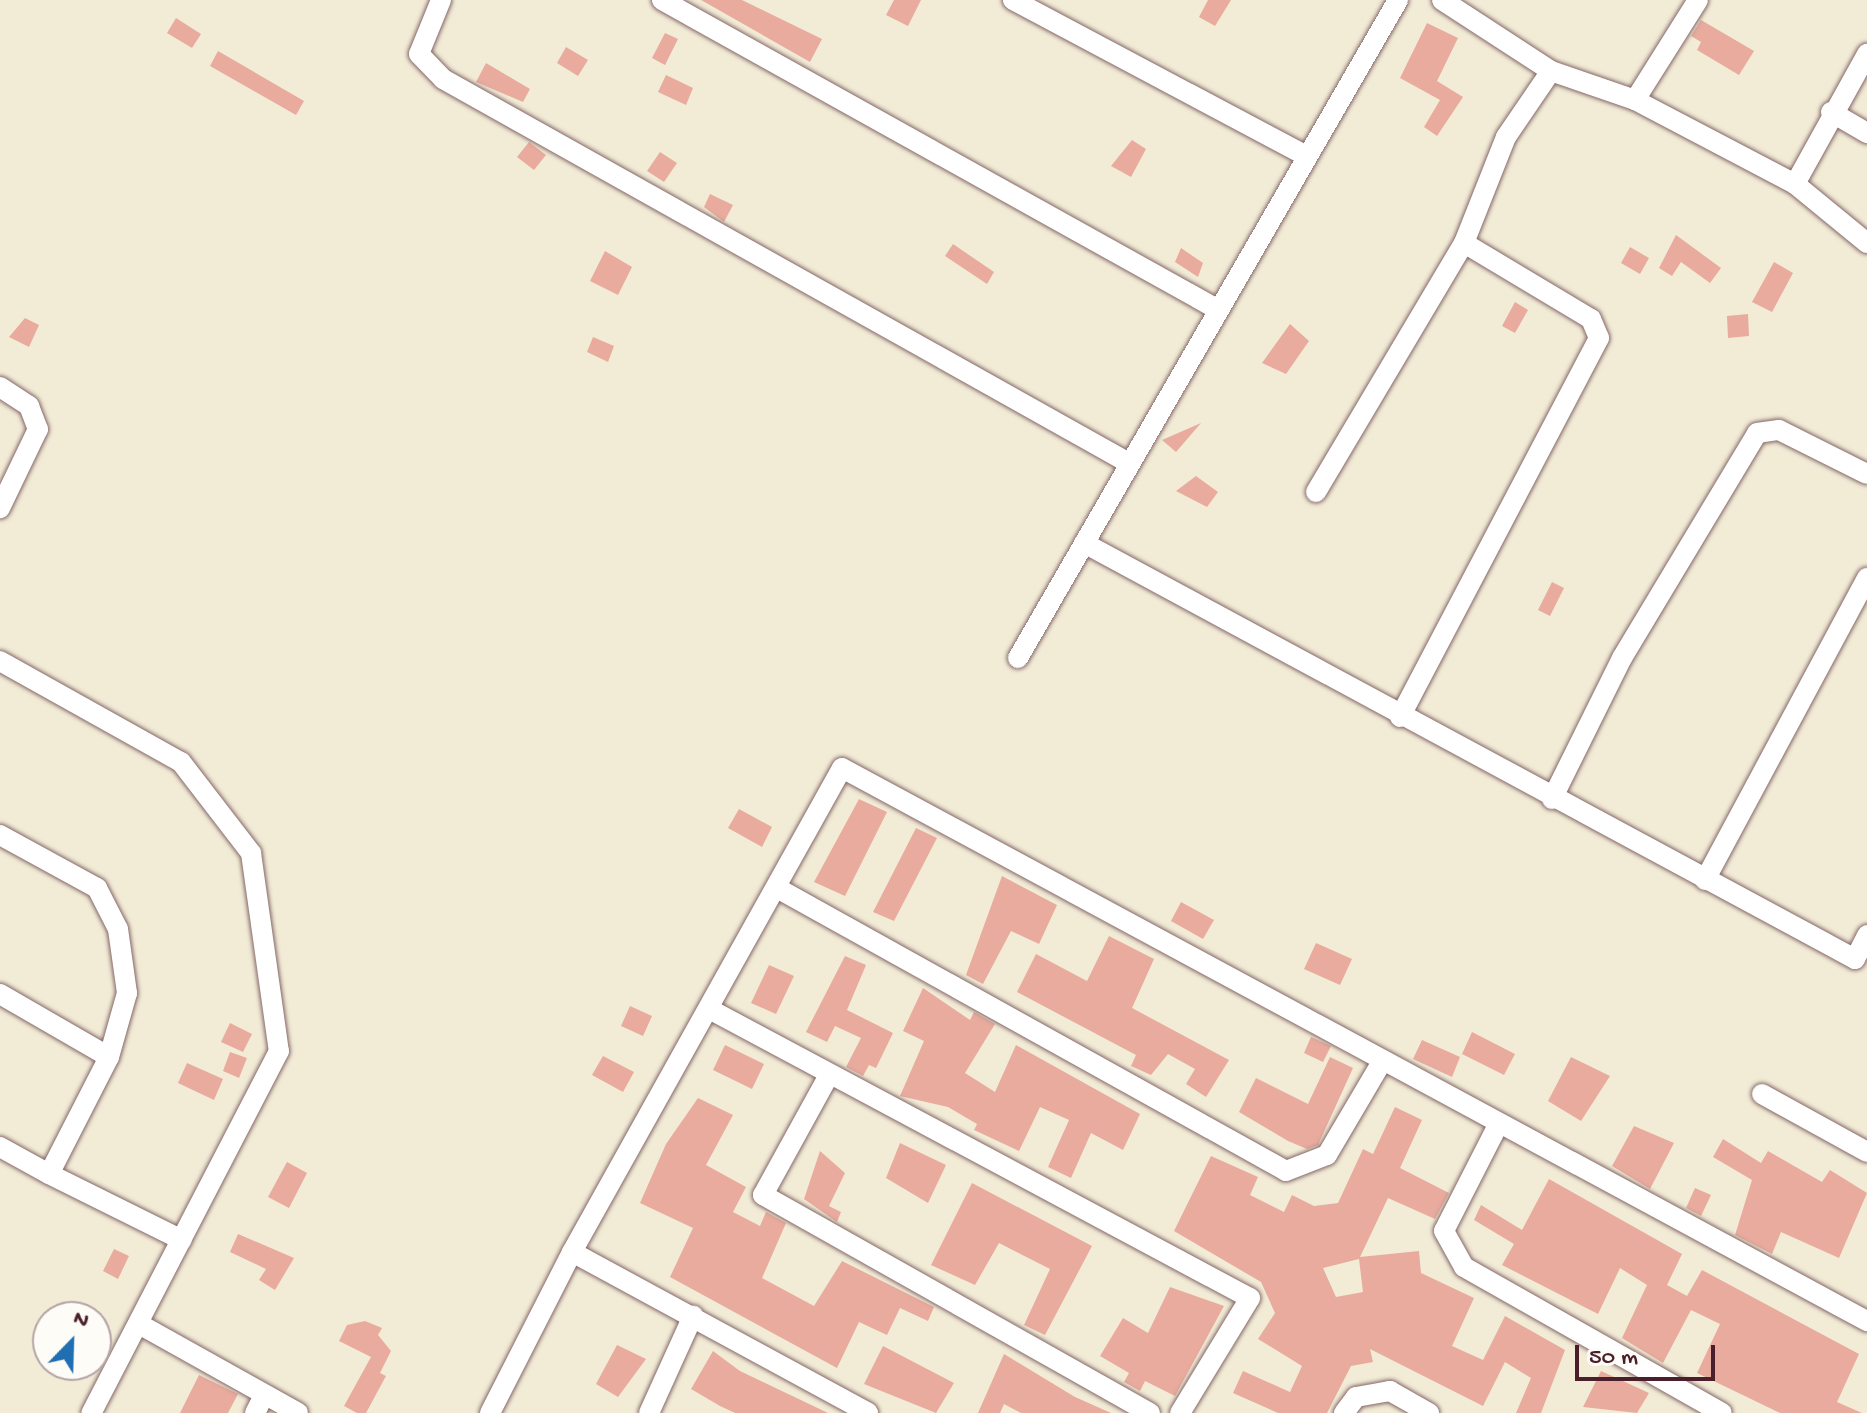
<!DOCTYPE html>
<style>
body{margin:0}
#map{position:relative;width:1867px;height:1413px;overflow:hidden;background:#f2ecd7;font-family:"Gochi Hand",sans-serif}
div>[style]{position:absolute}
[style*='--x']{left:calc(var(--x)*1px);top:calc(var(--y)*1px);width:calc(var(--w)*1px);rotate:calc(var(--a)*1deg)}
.building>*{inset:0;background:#e8ab9e}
.roads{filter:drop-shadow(0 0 2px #856767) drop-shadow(0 0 2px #856767)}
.minor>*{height:20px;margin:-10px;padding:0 10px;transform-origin:10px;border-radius:10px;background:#fff}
span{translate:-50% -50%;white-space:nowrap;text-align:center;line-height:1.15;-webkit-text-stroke:7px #fdfcf7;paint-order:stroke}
.north{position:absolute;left:32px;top:1301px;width:80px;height:80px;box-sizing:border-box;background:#fdfcf7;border:2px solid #b5a4a5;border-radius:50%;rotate:23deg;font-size:22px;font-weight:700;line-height:32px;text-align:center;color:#4a1f2b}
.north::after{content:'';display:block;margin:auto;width:28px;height:36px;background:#1f6fb2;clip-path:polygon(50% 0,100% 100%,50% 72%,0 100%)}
.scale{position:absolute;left:1575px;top:1345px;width:140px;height:36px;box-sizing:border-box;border:4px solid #4a1f2b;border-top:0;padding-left:10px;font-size:24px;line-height:28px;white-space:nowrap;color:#4a1f2b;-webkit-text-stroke:6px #fdfcf7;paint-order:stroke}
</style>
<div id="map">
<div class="building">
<i style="clip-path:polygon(701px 0,742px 0,822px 39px,810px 62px)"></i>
<i style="clip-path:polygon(894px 0,921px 0,908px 26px,886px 15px)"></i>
<i style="clip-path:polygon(1208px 0,1231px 0,1215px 26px,1199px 17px)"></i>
<i style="clip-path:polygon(176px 18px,201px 34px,192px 48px,167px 33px)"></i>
<i style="clip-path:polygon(1701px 20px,1754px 51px,1739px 75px,1697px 50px,1701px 42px,1691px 36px)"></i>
<i style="clip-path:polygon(1427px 23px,1458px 38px,1437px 81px,1463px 97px,1437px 136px,1424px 127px,1440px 100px,1400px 78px)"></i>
<i style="clip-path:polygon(665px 33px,678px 39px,665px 65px,652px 58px)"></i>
<i style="clip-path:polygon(566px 47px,588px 60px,578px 76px,557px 63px)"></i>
<i style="clip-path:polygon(218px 51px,304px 101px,296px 115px,210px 66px)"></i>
<i style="clip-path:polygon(486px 63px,530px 89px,523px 102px,476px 82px)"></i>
<i style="clip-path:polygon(666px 75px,693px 88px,686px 105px,658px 92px)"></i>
<i style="clip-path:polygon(1132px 140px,1146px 149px,1131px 177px,1111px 166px)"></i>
<i style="clip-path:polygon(529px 142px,546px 155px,534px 170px,517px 157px)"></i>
<i style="clip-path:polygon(660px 152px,677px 163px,664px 182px,647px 171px)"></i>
<i style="clip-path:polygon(710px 194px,733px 205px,724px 222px,704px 207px)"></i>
<i style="clip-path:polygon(1676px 235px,1721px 268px,1710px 283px,1681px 262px,1672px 276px,1659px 268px)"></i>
<i style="clip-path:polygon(953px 244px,994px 272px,987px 284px,945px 256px)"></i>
<i style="clip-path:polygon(1630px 247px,1649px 258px,1640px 274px,1621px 263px)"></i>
<i style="clip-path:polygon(1181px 248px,1203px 263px,1198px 277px,1175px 262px)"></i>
<i style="clip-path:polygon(605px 251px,632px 267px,618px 295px,590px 281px)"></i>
<i style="clip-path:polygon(1774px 262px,1793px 273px,1772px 312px,1752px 302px)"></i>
<i style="clip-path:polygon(1515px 302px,1528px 310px,1515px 333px,1502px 326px)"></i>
<i style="clip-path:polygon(1748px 314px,1749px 336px,1728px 338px,1727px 316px)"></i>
<i style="clip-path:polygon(25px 318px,39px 325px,29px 347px,9px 337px)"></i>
<i style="clip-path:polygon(1290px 324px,1309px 341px,1286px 374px,1262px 363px)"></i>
<i style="clip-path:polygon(593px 337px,614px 346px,608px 362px,587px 352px)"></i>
<i style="clip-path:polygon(1201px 423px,1176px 452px,1162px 440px)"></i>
<i style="clip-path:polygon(1196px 476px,1218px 492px,1207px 507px,1176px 491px)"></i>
<i style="clip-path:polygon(1552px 582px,1564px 588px,1550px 616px,1538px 610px)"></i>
<i style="clip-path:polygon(859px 799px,887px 812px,845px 896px,814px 882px)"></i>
<i style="clip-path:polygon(739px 809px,772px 827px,762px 847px,728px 828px)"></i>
<i style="clip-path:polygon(916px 828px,937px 838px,894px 921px,873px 912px)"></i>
<i style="clip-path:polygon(1002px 876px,1057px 905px,1039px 944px,1011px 931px,983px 984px,966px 975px)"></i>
<i style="clip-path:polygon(1181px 902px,1214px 920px,1203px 939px,1171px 921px)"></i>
<i style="clip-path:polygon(1109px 936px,1154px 959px,1132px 1008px,1229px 1060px,1206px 1097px,1186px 1084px,1195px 1069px,1168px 1054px,1151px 1075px,1131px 1066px,1136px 1055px,1017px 992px,1036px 954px,1087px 981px)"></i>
<i style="clip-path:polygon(1316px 943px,1352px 959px,1340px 985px,1304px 969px)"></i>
<i style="clip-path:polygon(845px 956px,866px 965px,847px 1010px,893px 1033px,876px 1068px,869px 1065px,863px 1076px,846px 1067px,861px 1038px,835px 1026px,827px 1042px,806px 1032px)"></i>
<i style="clip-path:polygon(769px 965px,794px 976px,776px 1014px,751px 1003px)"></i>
<i style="clip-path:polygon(923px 988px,970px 1020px,974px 1012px,995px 1024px,965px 1073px,995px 1092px,1016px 1045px,1140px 1114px,1123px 1150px,1091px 1133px,1071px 1178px,1048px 1167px,1069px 1120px,1040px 1107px,1019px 1151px,974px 1130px,977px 1124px,948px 1107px,900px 1096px,924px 1041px,903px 1031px)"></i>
<i style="clip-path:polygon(630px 1006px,652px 1016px,643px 1036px,621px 1026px)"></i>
<i style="clip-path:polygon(230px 1023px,252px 1034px,243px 1052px,221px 1042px)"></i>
<i style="clip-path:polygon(1472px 1032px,1515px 1054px,1504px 1075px,1462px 1054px)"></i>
<i style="clip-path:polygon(1311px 1037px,1331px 1046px,1323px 1062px,1304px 1053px)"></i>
<i style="clip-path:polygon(1422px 1040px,1460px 1057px,1452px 1077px,1413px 1059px)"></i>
<i style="clip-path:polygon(725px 1045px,764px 1064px,752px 1089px,713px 1070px)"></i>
<i style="clip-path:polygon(230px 1052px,247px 1058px,239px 1078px,223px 1071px)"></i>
<i style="clip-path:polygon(603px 1056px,634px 1072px,623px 1092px,592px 1075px)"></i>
<i style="clip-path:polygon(1330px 1057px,1353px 1068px,1318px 1145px,1307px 1149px,1288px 1141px,1239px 1112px,1256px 1078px,1308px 1104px)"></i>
<i style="clip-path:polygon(1571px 1057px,1610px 1076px,1581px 1121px,1548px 1101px)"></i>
<i style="clip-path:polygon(187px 1063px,223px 1079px,214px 1100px,178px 1083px)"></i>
<i style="clip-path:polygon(698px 1098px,733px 1115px,706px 1165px,746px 1187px,733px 1212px,760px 1226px,766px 1212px,786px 1223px,762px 1278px,814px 1306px,842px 1261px,934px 1307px,928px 1321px,900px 1308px,887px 1335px,859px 1322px,837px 1368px,670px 1277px,693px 1228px,640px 1203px,666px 1144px)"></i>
<i style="clip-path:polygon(evenodd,1395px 1107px,1422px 1120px,1400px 1168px,1449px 1193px,1435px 1219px,1388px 1198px,1360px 1257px,1419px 1251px,1421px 1273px,1474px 1298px,1452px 1346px,1483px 1360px,1505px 1316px,1565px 1350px,1541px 1413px,1516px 1413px,1531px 1378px,1505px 1362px,1483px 1406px,1370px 1349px,1373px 1362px,1351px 1366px,1327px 1413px,1278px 1413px,1233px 1393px,1243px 1371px,1290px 1392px,1302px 1366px,1258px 1339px,1275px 1313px,1261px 1282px,1174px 1231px,1211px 1156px,1258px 1177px,1250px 1195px,1284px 1212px,1292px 1195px,1314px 1206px,1338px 1203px,1363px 1149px,1373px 1154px,1395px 1107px,1359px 1259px,1363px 1292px,1336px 1297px,1323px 1268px,1359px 1259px)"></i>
<i style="clip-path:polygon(1634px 1126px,1674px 1143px,1650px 1189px,1612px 1166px)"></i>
<i style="clip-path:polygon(1723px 1139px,1761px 1163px,1768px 1151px,1822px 1182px,1830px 1170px,1867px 1193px,1839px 1258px,1781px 1232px,1772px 1254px,1735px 1235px,1752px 1180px,1713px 1157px)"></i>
<i style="clip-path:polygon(900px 1143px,946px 1165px,928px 1203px,886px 1178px)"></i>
<i style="clip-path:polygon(820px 1151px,845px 1173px,829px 1206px,841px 1212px,837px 1222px,804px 1199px)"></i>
<i style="clip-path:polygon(287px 1162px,307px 1173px,289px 1208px,268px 1197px)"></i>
<i style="clip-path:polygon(1549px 1179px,1682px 1254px,1667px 1285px,1687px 1296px,1702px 1270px,1859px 1354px,1837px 1402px,1862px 1413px,1780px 1413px,1697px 1373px,1720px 1324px,1691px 1310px,1663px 1363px,1635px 1346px,1622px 1338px,1647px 1285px,1620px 1268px,1598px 1314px,1502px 1265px,1514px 1244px,1474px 1220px,1481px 1205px,1522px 1230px)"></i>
<i style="clip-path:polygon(972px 1183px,1092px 1246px,1045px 1335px,1024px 1325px,1050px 1269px,999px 1243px,975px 1285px,931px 1265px)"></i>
<i style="clip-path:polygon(1695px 1188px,1711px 1195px,1701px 1216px,1686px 1208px)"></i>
<i style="clip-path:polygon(238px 1234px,294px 1258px,275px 1290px,259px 1280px,266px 1269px,230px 1252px)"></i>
<i style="clip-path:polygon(114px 1249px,129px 1256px,118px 1279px,103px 1271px)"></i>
<i style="clip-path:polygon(1170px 1287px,1224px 1306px,1175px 1396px,1145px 1381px,1140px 1391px,1124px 1382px,1129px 1373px,1100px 1356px,1123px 1318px,1148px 1333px)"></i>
<i style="clip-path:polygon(365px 1321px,382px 1328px,378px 1335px,391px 1351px,380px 1373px,386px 1376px,366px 1413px,357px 1413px,344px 1406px,371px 1357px,339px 1341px,347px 1325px)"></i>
<i style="clip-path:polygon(617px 1345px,646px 1359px,618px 1397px,596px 1384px)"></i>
<i style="clip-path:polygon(883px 1346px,954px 1383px,936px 1413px,864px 1384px)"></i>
<i style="clip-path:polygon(713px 1351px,740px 1371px,828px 1413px,735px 1413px,720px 1406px,691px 1389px)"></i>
<i style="clip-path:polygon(1004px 1354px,1075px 1397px,1111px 1413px,1021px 1413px,1004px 1404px,1000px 1413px,978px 1413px)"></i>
<i style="clip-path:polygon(1601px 1371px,1649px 1393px,1637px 1413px,1583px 1407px)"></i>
<i style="clip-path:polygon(199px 1375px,238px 1394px,228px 1413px,180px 1413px)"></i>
</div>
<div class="roads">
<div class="minor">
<i style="--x:441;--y:0;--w:58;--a:112.2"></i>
<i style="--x:419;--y:54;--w:35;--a:46"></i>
<i style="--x:443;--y:79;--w:786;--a:29.24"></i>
<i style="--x:662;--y:0;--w:635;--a:29.11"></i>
<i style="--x:1013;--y:0;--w:330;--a:28"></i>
<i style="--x:1442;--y:0;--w:130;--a:33.1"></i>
<i style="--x:1551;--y:71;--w:89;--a:19"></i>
<i style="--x:1635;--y:100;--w:181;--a:27.7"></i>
<i style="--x:1795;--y:184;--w:93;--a:39.3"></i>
<i style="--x:1635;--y:100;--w:118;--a:-57.8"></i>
<i style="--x:1831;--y:112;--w:42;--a:30.3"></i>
<i style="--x:1795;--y:184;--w:149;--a:-61"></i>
<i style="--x:0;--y:387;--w:35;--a:33"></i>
<i style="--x:29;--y:406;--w:25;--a:69"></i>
<i style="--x:38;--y:429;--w:88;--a:115.7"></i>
<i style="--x:1316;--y:492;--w:290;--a:-59.3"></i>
<i style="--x:1464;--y:243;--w:114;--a:-68.4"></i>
<i style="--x:1506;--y:137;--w:80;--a:-55.7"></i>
<i style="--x:1084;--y:543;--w:876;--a:28.35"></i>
<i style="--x:1855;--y:959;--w:27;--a:-63"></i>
<i style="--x:1018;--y:658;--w:760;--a:-59.99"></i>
<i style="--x:0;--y:661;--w:207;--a:29.2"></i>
<i style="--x:181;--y:762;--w:115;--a:52.4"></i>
<i style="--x:251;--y:853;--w:200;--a:82"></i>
<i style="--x:279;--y:1051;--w:408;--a:117.4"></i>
<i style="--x:1400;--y:717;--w:428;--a:-62.3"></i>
<i style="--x:1599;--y:338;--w:21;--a:-113"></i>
<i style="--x:1591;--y:319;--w:148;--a:-149.1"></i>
<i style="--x:1552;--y:799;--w:157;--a:-63.6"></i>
<i style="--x:1622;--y:658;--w:262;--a:-59"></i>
<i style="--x:1757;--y:433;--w:22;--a:-8"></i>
<i style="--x:1779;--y:430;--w:98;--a:26.6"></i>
<i style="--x:0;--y:835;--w:111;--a:28.7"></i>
<i style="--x:97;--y:888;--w:46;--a:62.9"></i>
<i style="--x:118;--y:929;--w:65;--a:82"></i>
<i style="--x:127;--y:993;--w:66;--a:105.7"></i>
<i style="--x:109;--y:1057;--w:131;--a:117.1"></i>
<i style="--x:49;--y:1174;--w:56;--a:-151.1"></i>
<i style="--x:1705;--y:880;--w:343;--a:-61.8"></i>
<i style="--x:777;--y:888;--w:582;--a:29.07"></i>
<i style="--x:1286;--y:1171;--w:44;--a:-21.3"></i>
<i style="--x:1327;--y:1155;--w:110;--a:-59.5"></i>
<i style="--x:0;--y:994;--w:126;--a:30"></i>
<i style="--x:711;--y:1010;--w:611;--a:28.12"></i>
<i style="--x:1250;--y:1298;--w:135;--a:121.3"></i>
<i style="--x:829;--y:1075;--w:137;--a:118.8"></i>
<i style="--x:763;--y:1195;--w:444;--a:29.4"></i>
<i style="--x:1762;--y:1094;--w:120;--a:28.9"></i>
<i style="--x:1499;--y:1123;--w:121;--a:117"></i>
<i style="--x:1444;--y:1231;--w:41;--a:60.9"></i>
<i style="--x:1464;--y:1267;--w:296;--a:29.5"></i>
<i style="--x:49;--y:1174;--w:148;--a:26.4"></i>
<i style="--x:572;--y:1252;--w:337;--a:28.5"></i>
<i style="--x:139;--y:1324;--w:182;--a:29.2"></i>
<i style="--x:255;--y:1413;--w:20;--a:-63"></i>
<i style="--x:490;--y:1413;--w:181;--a:-63"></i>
<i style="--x:572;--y:1252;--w:554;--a:-60.84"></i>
<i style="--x:842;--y:768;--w:1165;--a:28.35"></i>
<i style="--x:649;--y:1413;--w:107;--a:-65.6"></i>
<i style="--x:1344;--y:1413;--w:20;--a:-53"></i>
<i style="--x:1356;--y:1397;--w:35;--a:-10"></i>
<i style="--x:1390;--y:1391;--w:45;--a:29.4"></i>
</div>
</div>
<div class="north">N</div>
<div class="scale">50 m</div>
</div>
